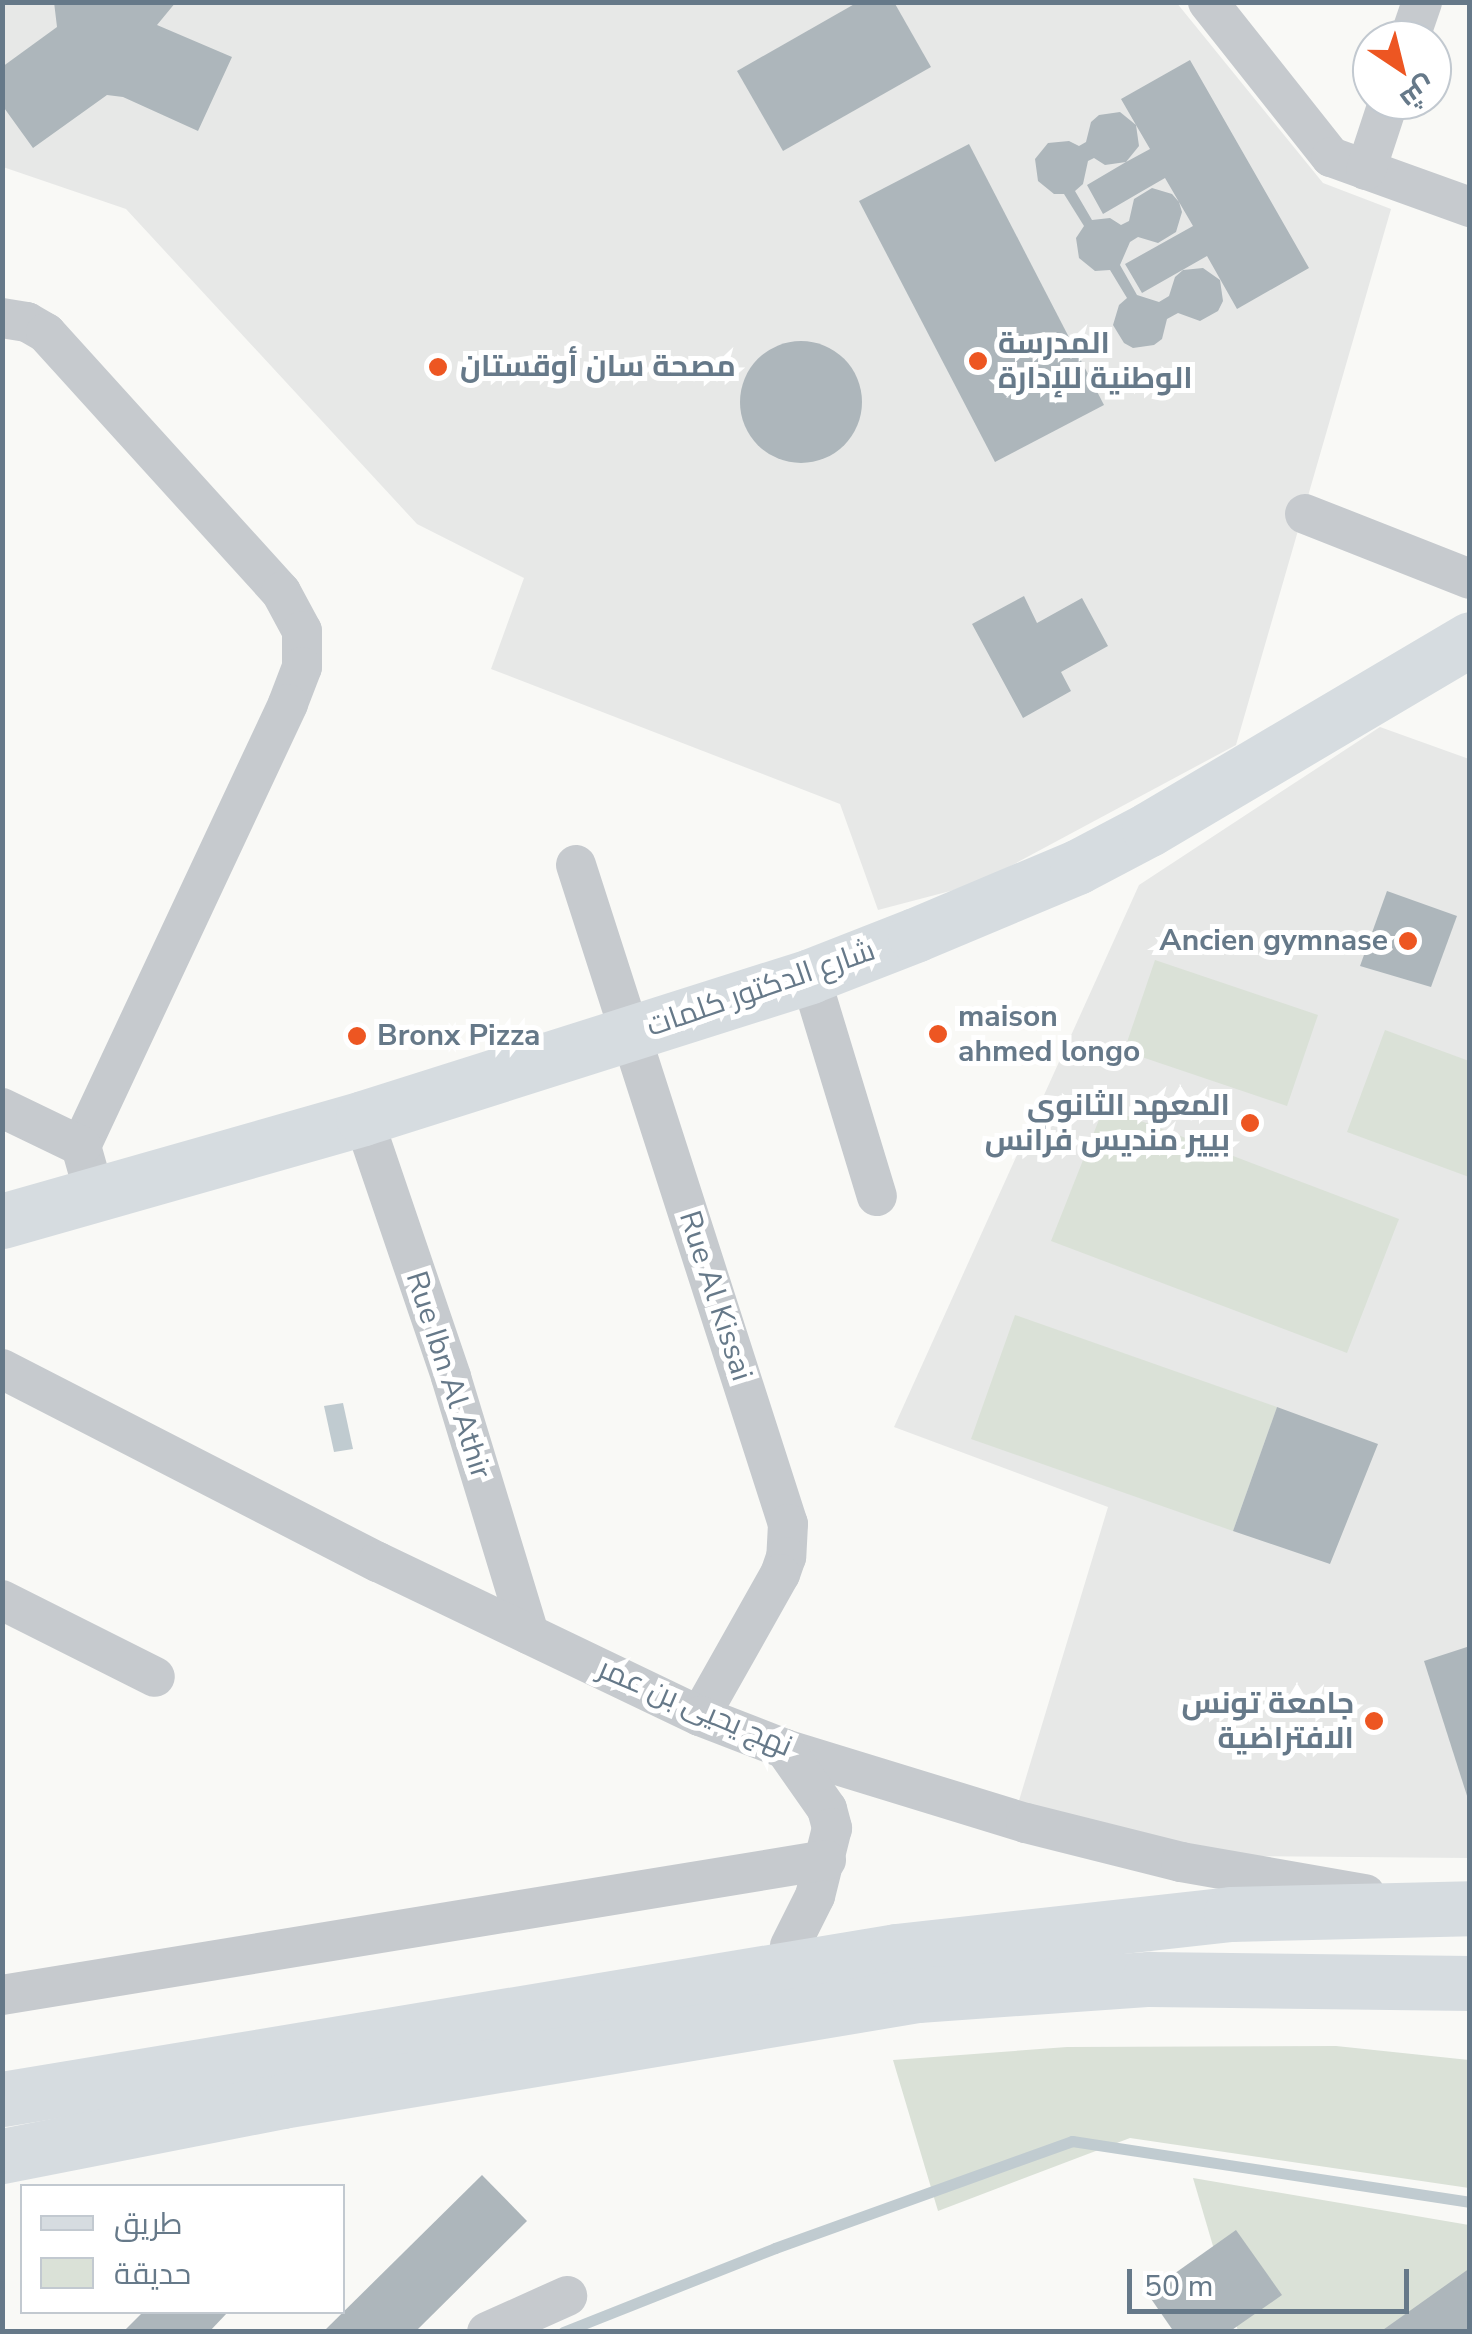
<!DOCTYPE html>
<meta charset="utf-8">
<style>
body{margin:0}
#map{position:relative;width:1472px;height:2334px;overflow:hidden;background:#f9f9f6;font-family:"Nunito Sans",Cairo,sans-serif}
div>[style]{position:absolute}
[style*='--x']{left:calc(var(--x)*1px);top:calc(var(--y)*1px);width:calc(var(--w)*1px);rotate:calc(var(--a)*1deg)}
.built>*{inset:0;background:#e7e8e7}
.green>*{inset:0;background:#dae1d7}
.water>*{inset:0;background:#c0cbd0}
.stream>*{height:11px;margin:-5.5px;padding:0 5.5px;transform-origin:5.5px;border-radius:5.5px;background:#c0cbd0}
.building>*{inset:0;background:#adb6bb}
.round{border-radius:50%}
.street>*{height:40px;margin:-20px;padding:0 20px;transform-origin:20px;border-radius:20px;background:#c6cace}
.secondary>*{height:55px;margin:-27.5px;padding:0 27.5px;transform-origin:27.5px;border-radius:27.5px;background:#d6dce0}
.highway>*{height:55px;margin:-27.5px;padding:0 27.5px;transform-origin:27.5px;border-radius:27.5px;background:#d6dce0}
.dots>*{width:28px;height:28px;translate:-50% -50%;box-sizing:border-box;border:5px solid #fff;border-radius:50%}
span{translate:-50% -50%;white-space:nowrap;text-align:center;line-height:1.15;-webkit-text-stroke:10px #fff;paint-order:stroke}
.poi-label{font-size:30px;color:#667989;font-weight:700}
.left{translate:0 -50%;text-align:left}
.right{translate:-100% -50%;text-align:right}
.street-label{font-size:30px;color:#667989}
.frame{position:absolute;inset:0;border:5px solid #667989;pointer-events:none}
.legend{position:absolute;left:20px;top:2184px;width:325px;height:130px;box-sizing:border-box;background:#fff;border:2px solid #c2c9d0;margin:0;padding:12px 18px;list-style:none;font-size:30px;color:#667989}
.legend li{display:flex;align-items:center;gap:20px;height:50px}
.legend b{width:50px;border:2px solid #c2c9d0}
.north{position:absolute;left:1352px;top:20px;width:100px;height:100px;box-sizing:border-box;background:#fff;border:2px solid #c2c9d0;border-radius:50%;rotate:145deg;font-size:28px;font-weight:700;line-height:40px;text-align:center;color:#667989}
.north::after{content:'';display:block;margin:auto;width:35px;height:45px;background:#ed5622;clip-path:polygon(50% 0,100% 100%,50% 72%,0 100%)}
.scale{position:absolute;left:1127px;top:2269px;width:282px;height:45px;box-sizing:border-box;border:5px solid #667989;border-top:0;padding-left:12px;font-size:30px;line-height:35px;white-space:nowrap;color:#667989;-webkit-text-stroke:8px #fff;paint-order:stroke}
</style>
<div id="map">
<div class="built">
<i style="clip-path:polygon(1176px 2px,1323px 183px,1391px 209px,1236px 745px,977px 884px,878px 910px,840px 804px,491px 669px,524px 578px,417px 524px,126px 209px,3px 167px,3px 3px)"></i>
<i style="clip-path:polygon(1380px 727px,1469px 759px,1469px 1858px,1235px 1856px,1014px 1817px,1108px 1507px,894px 1427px,1139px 885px)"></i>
</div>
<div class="green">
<i style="clip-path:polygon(1155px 960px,1318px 1015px,1287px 1106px,1124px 1051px)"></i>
<i style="clip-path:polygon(1385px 1030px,1469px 1061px,1469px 1177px,1347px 1132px)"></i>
<i style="clip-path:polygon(1104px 1107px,1399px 1219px,1347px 1353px,1051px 1241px)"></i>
<i style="clip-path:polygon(1015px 1315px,1277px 1407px,1233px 1531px,971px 1439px)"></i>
<i style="clip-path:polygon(1336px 2046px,1469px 2060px,1469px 2188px,1130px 2138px,938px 2211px,893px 2060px,1067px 2047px)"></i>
<i style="clip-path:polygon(1193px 2178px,1469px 2225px,1469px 2331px,1238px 2331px)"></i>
</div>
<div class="water">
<i style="clip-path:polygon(343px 1403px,353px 1449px,334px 1452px,324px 1406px)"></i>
</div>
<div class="stream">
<i style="--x:563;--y:2332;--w:228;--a:-21.6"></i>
<i style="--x:775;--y:2248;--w:316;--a:-19.8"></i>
<i style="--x:1072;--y:2141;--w:403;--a:8.7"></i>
</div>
<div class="building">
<i style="clip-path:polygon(54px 2px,176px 2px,157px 25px,232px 57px,198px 131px,123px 97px,107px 95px,33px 148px,2px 105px,2px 67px,57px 27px)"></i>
<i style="clip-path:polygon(858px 2px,894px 2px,931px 67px,783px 151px,737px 71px)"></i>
<i style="clip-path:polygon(evenodd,1190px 60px,1309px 268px,1237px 309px,1207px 256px,1142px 293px,1125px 264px,1193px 226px,1179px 202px,1182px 212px,1176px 232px,1158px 243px,1138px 237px,1130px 242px,1120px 265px,1137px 295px,1159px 302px,1169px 296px,1175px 277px,1183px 270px,1203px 268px,1220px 280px,1223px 301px,1218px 311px,1200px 321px,1178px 313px,1167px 319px,1162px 339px,1154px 345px,1133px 348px,1124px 343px,1113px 325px,1119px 305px,1127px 298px,1110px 270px,1095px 271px,1079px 258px,1076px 238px,1084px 226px,1064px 194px,1054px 194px,1038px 181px,1035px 159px,1048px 143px,1069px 141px,1079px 146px,1086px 142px,1091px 122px,1099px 115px,1120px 112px,1136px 125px,1121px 99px,1190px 60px,1136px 125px,1150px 149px,1126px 162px,1139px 146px,1136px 125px,1190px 60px,1094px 158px,1105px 165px,1126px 162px,1087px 185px,1103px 214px,1139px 193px,1165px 178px,1179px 202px,1172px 194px,1152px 188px,1134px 199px,1129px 221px,1121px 225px,1110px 218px,1092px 220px,1075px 191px,1083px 184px,1088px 161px,1094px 158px)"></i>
<i style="clip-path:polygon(969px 144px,1104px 405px,995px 462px,859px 201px)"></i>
<i class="round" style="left:740px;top:341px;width:122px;height:122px"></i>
<i style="clip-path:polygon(1024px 596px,1037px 623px,1082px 598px,1108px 646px,1061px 672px,1071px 691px,1023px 718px,972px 624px)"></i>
<i style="clip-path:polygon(1387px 891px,1457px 916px,1431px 987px,1360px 966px)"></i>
<i style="clip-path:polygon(1277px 1407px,1378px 1444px,1330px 1564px,1233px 1531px)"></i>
<i style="clip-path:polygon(1470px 1646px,1470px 1801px,1469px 1802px,1424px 1661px)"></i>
<i style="clip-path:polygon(482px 2175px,527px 2221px,415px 2332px,323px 2332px)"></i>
<i style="clip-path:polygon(1236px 2230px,1282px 2295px,1229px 2332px,1174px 2332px,1147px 2293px)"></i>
<i style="clip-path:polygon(1470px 2268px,1470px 2332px,1380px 2332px)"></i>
<i style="clip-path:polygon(143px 2312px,228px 2312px,209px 2332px,123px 2332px)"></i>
</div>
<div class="street">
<i style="--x:1208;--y:2;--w:198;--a:51.6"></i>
<i style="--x:1331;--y:157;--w:148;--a:19.8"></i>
<i style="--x:1409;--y:40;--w:40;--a:-71.1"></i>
<i style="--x:1366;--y:170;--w:74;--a:-71.8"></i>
<i style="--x:2;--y:318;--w:25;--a:9"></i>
<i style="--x:27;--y:322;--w:22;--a:30"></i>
<i style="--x:46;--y:333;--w:350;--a:47.8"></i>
<i style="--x:281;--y:592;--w:44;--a:61.7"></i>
<i style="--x:302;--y:631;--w:36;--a:90"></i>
<i style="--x:302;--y:667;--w:40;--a:111"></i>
<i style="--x:288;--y:704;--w:488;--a:115.1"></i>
<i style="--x:81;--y:1146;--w:48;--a:74.2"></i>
<i style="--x:1305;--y:514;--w:177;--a:21.5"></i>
<i style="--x:576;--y:865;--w:692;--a:72.17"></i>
<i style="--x:788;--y:1524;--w:33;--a:93"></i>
<i style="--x:786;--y:1557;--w:18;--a:109"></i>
<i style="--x:780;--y:1574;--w:163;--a:119.4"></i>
<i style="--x:810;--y:976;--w:230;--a:73.1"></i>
<i style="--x:2;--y:1108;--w:88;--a:25.7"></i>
<i style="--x:363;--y:1118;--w:274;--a:71.2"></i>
<i style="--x:451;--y:1377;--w:269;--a:73.1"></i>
<i style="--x:2;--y:1369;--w:423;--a:27.2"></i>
<i style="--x:378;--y:1562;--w:357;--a:25.6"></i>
<i style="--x:700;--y:1716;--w:91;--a:21.2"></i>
<i style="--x:785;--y:1749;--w:252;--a:17.1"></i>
<i style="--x:1026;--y:1823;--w:160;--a:14.1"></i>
<i style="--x:1181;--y:1862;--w:187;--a:9.9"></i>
<i style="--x:2;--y:1600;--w:171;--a:26.7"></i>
<i style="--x:785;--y:1749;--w:73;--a:55"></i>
<i style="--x:827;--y:1809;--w:20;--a:75"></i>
<i style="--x:832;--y:1828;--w:70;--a:104"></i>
<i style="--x:815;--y:1896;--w:56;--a:116.6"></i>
<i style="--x:2;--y:1995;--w:835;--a:-9.3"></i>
<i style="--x:487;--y:2332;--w:88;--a:-24.2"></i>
</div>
<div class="secondary">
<i style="--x:2;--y:1221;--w:375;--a:-15.9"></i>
<i style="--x:363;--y:1118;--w:469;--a:-17.6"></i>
<i style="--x:810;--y:976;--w:113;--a:-21.3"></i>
<i style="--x:915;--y:935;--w:176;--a:-22.8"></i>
<i style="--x:1077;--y:867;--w:81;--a:-27.8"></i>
<i style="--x:1149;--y:829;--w:373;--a:-30.6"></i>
</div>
<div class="highway">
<i style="--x:2;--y:2099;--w:906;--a:-9.4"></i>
<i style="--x:896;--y:1951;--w:337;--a:-6.3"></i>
<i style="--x:1231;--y:1914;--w:239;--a:-1.4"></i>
<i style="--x:2;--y:2156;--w:286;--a:-11.1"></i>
<i style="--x:283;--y:2101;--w:644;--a:-9.48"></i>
<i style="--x:918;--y:1995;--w:232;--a:-4"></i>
<i style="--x:1149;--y:1979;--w:321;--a:0.7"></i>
</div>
<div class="dots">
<i style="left:978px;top:361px;background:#ed5622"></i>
<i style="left:438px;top:367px;background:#ed5622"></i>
<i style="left:1408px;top:941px;background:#ed5622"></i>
<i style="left:938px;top:1034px;background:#ed5622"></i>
<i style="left:357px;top:1036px;background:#ed5622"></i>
<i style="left:1250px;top:1123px;background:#ed5622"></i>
<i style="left:1374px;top:1721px;background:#ed5622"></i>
</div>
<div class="poi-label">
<span class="left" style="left:998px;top:361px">المدرسة<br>الوطنية للإدارة</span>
<span class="left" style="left:460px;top:367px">مصحة سان أوقستان</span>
<span class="right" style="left:1388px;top:941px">Ancien gymnase</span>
<span class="left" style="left:958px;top:1034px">maison<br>ahmed longo</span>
<span class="left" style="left:377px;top:1036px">Bronx Pizza</span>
<span class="right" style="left:1230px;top:1123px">المعهد الثانوي<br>بيير منديس فرانس</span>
<span class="right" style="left:1354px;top:1721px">جامعة تونس<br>الافتراضية</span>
</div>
<div class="street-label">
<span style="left:761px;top:989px;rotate:-19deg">شارع الدكتور كلمات</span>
<span style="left:715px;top:1296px;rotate:72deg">Rue Al Kissai</span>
<span style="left:448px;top:1375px;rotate:72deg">Rue Ibn Al Athir</span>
<span style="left:695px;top:1708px;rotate:23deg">نهج يحيى بن عمر</span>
</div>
<div class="frame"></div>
<ul class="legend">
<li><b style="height:12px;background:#d6dce0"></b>طريق</li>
<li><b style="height:28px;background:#dae1d7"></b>حديقة</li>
</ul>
<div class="north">ش</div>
<div class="scale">50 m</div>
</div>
